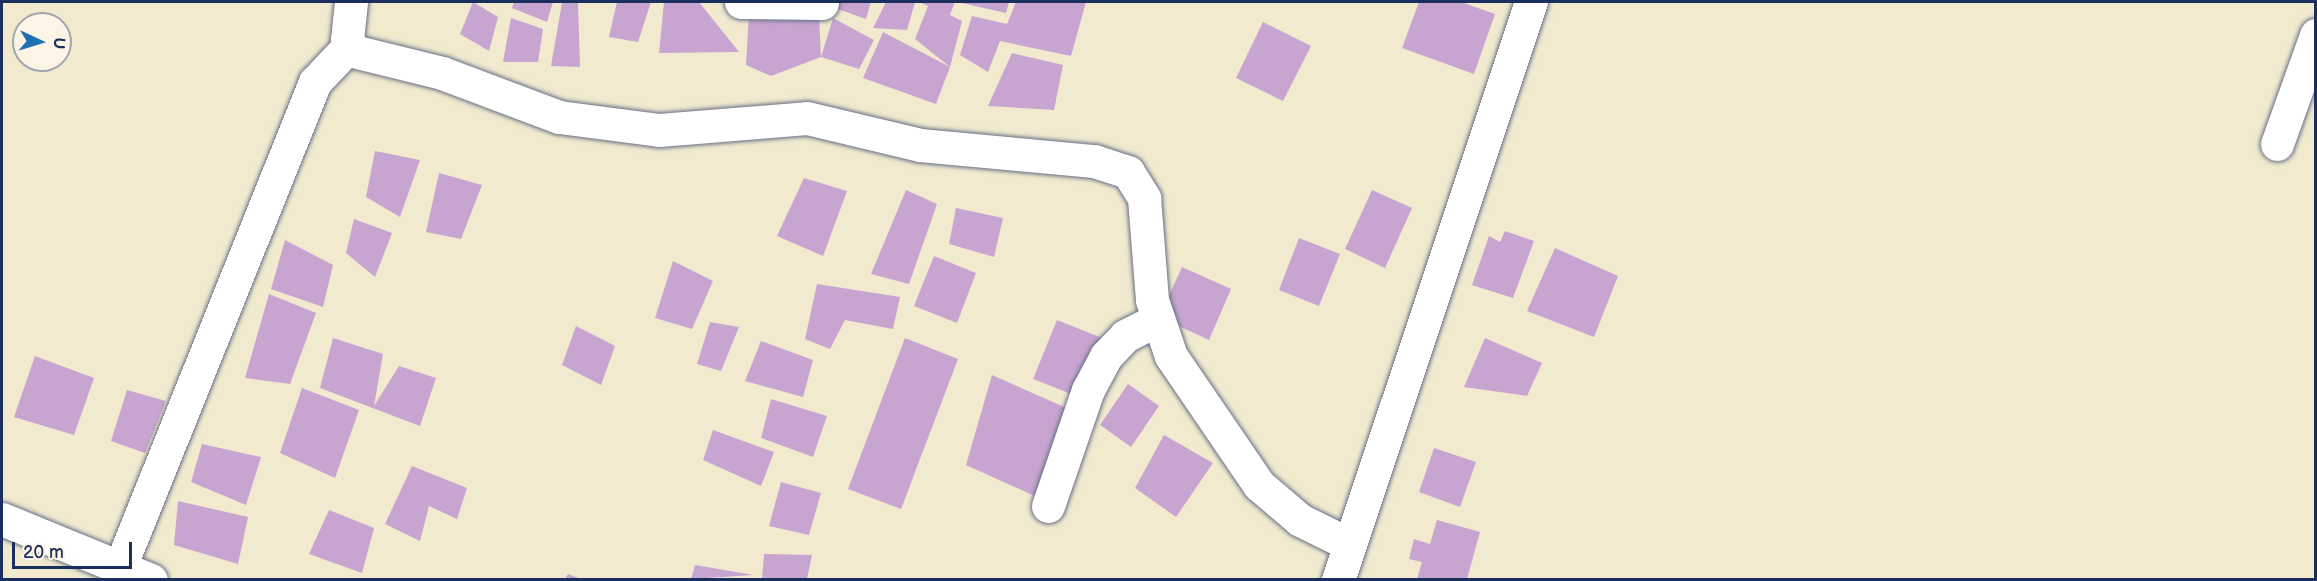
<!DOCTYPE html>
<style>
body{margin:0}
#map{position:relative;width:2317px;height:581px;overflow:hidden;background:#f1eacf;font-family:"Balsamiq Sans",sans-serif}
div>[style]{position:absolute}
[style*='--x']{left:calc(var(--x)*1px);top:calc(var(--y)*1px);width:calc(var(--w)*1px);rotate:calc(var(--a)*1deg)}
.building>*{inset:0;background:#c8a5d0}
.roads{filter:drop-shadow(0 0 2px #667086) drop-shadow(0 0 2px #667086)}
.street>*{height:33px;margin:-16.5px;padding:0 16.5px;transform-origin:16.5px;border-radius:16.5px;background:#fff}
.secondary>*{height:33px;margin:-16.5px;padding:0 16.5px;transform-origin:16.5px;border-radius:16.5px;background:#fff}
span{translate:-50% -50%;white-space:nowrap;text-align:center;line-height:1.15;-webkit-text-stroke:4.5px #fcf5e5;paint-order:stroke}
.frame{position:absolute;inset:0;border:3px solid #1b2f5e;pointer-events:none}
.north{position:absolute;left:12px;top:12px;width:60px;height:60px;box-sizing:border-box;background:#fcf5e5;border:2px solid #a2a6af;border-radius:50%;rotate:94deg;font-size:16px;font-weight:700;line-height:24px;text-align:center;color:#1b2f5e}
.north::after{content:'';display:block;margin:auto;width:21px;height:27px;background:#1f6fb2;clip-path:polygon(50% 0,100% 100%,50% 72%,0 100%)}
.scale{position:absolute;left:12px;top:542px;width:120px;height:27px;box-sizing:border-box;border:3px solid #1b2f5e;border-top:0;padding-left:8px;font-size:18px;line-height:21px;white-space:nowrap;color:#1b2f5e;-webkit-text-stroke:4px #fcf5e5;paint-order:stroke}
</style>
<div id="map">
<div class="building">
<i style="clip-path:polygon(473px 2px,498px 17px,489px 51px,460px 34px)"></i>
<i style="clip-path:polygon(514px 2px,553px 2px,547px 22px,512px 8px)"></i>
<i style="clip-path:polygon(578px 2px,580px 67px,551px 66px,562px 3px)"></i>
<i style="clip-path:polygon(617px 2px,651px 2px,638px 42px,609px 37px)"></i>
<i style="clip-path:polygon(664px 2px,699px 2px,739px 52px,659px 53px)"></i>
<i style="clip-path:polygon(837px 2px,871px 2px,866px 19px,835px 8px)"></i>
<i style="clip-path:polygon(886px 2px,915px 2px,907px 30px,873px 28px)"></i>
<i style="clip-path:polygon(919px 2px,955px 2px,950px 15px,962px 21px,950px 67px,915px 39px,928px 6px)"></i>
<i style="clip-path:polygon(1009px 2px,1006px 13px,962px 3px,963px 2px)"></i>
<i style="clip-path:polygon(1016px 2px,1086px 2px,1071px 56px,1000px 41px,988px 72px,960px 55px,972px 16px,1007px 24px)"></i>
<i style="clip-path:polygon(1419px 2px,1461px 2px,1495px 14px,1474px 74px,1402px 48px)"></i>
<i style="clip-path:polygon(749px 14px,773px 19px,819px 15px,821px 57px,833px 18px,874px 40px,859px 69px,821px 57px,771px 76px,746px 65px)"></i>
<i style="clip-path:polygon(511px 18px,543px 29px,538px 62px,503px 62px)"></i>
<i style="clip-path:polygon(1263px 22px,1311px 46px,1283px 101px,1236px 78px)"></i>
<i style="clip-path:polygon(883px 32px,950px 67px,936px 104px,863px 78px)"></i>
<i style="clip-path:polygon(1012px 53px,1063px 65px,1054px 110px,988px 106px)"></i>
<i style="clip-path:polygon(375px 151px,420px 160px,400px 217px,366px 197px)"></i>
<i style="clip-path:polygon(439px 173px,482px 185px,461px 239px,426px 232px)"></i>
<i style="clip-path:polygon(804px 178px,847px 191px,823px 256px,777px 236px)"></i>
<i style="clip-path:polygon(906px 190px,937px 204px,909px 284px,871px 274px)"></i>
<i style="clip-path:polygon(1372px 190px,1412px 208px,1385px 268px,1345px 249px)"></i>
<i style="clip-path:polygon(956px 208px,1003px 218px,994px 257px,949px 244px)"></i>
<i style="clip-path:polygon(354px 219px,392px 233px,375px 277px,346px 253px)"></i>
<i style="clip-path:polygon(1505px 231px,1534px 241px,1513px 298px,1472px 285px,1489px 236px,1500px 242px)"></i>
<i style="clip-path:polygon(1299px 238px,1340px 254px,1319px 306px,1279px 290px)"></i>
<i style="clip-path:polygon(285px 240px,333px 265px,323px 307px,271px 289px)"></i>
<i style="clip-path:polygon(1555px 248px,1618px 276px,1594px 337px,1527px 311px)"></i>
<i style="clip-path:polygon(934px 256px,976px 273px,957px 323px,914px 306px)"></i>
<i style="clip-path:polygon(673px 261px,713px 281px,692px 329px,655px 318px)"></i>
<i style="clip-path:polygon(1182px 267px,1231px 289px,1209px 340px,1159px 317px)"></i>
<i style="clip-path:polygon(817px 284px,900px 297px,893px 329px,845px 320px,830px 349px,805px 339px)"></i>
<i style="clip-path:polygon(269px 294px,316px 313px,290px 384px,245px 378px)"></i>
<i style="clip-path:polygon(1057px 320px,1102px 338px,1079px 397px,1033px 379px)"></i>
<i style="clip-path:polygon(710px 322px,739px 327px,721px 371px,697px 364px)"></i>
<i style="clip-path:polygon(576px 326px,615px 346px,601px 385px,562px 365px)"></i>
<i style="clip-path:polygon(333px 338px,383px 354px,374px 406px,399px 366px,436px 378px,420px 426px,320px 388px)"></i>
<i style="clip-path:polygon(905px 338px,958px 359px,901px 509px,848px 489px)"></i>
<i style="clip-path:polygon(1485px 338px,1542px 363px,1527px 396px,1464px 387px)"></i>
<i style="clip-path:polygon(761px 341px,813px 360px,803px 397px,745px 381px)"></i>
<i style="clip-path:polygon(35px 356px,94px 378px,74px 435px,14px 417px)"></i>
<i style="clip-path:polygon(992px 375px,1071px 410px,1046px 501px,966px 465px)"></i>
<i style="clip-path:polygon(1128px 384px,1159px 406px,1131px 447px,1100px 425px)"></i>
<i style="clip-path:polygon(302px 388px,359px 410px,335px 478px,280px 453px)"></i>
<i style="clip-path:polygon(127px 390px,166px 401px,145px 453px,111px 441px)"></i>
<i style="clip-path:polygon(771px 399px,827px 416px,813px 457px,761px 438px)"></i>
<i style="clip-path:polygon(713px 430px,774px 452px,761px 486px,703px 460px)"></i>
<i style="clip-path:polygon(1164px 435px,1213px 463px,1176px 517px,1135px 488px)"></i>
<i style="clip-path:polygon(202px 444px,261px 457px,246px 505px,191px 482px)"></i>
<i style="clip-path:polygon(1434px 448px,1476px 462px,1460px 507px,1419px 492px)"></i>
<i style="clip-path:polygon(412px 466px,467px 488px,457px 519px,429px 506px,420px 541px,385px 524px)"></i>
<i style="clip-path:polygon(781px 482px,821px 493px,809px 535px,769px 526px)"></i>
<i style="clip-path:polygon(178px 501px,248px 517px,238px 564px,174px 545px)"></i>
<i style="clip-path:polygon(329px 510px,374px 528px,362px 573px,309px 554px)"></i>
<i style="clip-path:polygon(1437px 520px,1480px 532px,1467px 579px,1417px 579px,1422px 562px,1409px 559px,1414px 539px,1430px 544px)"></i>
<i style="clip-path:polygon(764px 554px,812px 555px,807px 579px,762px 579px)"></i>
<i style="clip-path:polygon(695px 565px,754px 575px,691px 579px)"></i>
<i style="clip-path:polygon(568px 574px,581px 579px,565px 579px)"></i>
</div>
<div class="roads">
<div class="street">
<i style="--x:351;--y:2;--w:37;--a:96"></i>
<i style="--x:347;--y:39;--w:13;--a:63"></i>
<i style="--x:353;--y:51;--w:92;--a:13.9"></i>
<i style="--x:442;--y:73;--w:125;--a:20.6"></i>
<i style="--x:559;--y:117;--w:101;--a:7.4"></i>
<i style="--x:659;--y:130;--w:148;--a:-4.6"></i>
<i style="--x:807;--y:118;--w:116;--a:13.4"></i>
<i style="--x:920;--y:145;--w:175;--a:5.3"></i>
<i style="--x:1094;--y:161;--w:36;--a:18"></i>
<i style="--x:1128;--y:172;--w:31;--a:58"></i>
<i style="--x:1144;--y:198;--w:102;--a:85.5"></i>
<i style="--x:1152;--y:300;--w:59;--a:71.3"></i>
<i style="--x:1171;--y:356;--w:156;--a:55.7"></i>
<i style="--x:1259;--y:485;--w:54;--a:40.5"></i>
<i style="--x:1300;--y:520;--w:55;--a:26.1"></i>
<i style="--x:741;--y:2;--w:81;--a:0.7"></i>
<i style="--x:2277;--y:144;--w:116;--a:-70.3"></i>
<i style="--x:1048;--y:506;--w:123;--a:-71"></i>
<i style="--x:1088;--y:390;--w:38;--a:-62"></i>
<i style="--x:1106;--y:356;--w:28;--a:-46"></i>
<i style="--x:1125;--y:336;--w:36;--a:-27"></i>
<i style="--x:2;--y:519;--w:161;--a:22.3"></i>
<i style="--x:120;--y:567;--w:523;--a:-68.1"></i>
<i style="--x:315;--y:82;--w:50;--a:-46.6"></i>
</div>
<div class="secondary">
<i style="--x:1338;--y:580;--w:609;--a:-71.54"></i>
</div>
</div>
<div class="frame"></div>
<div class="north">U</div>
<div class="scale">20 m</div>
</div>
